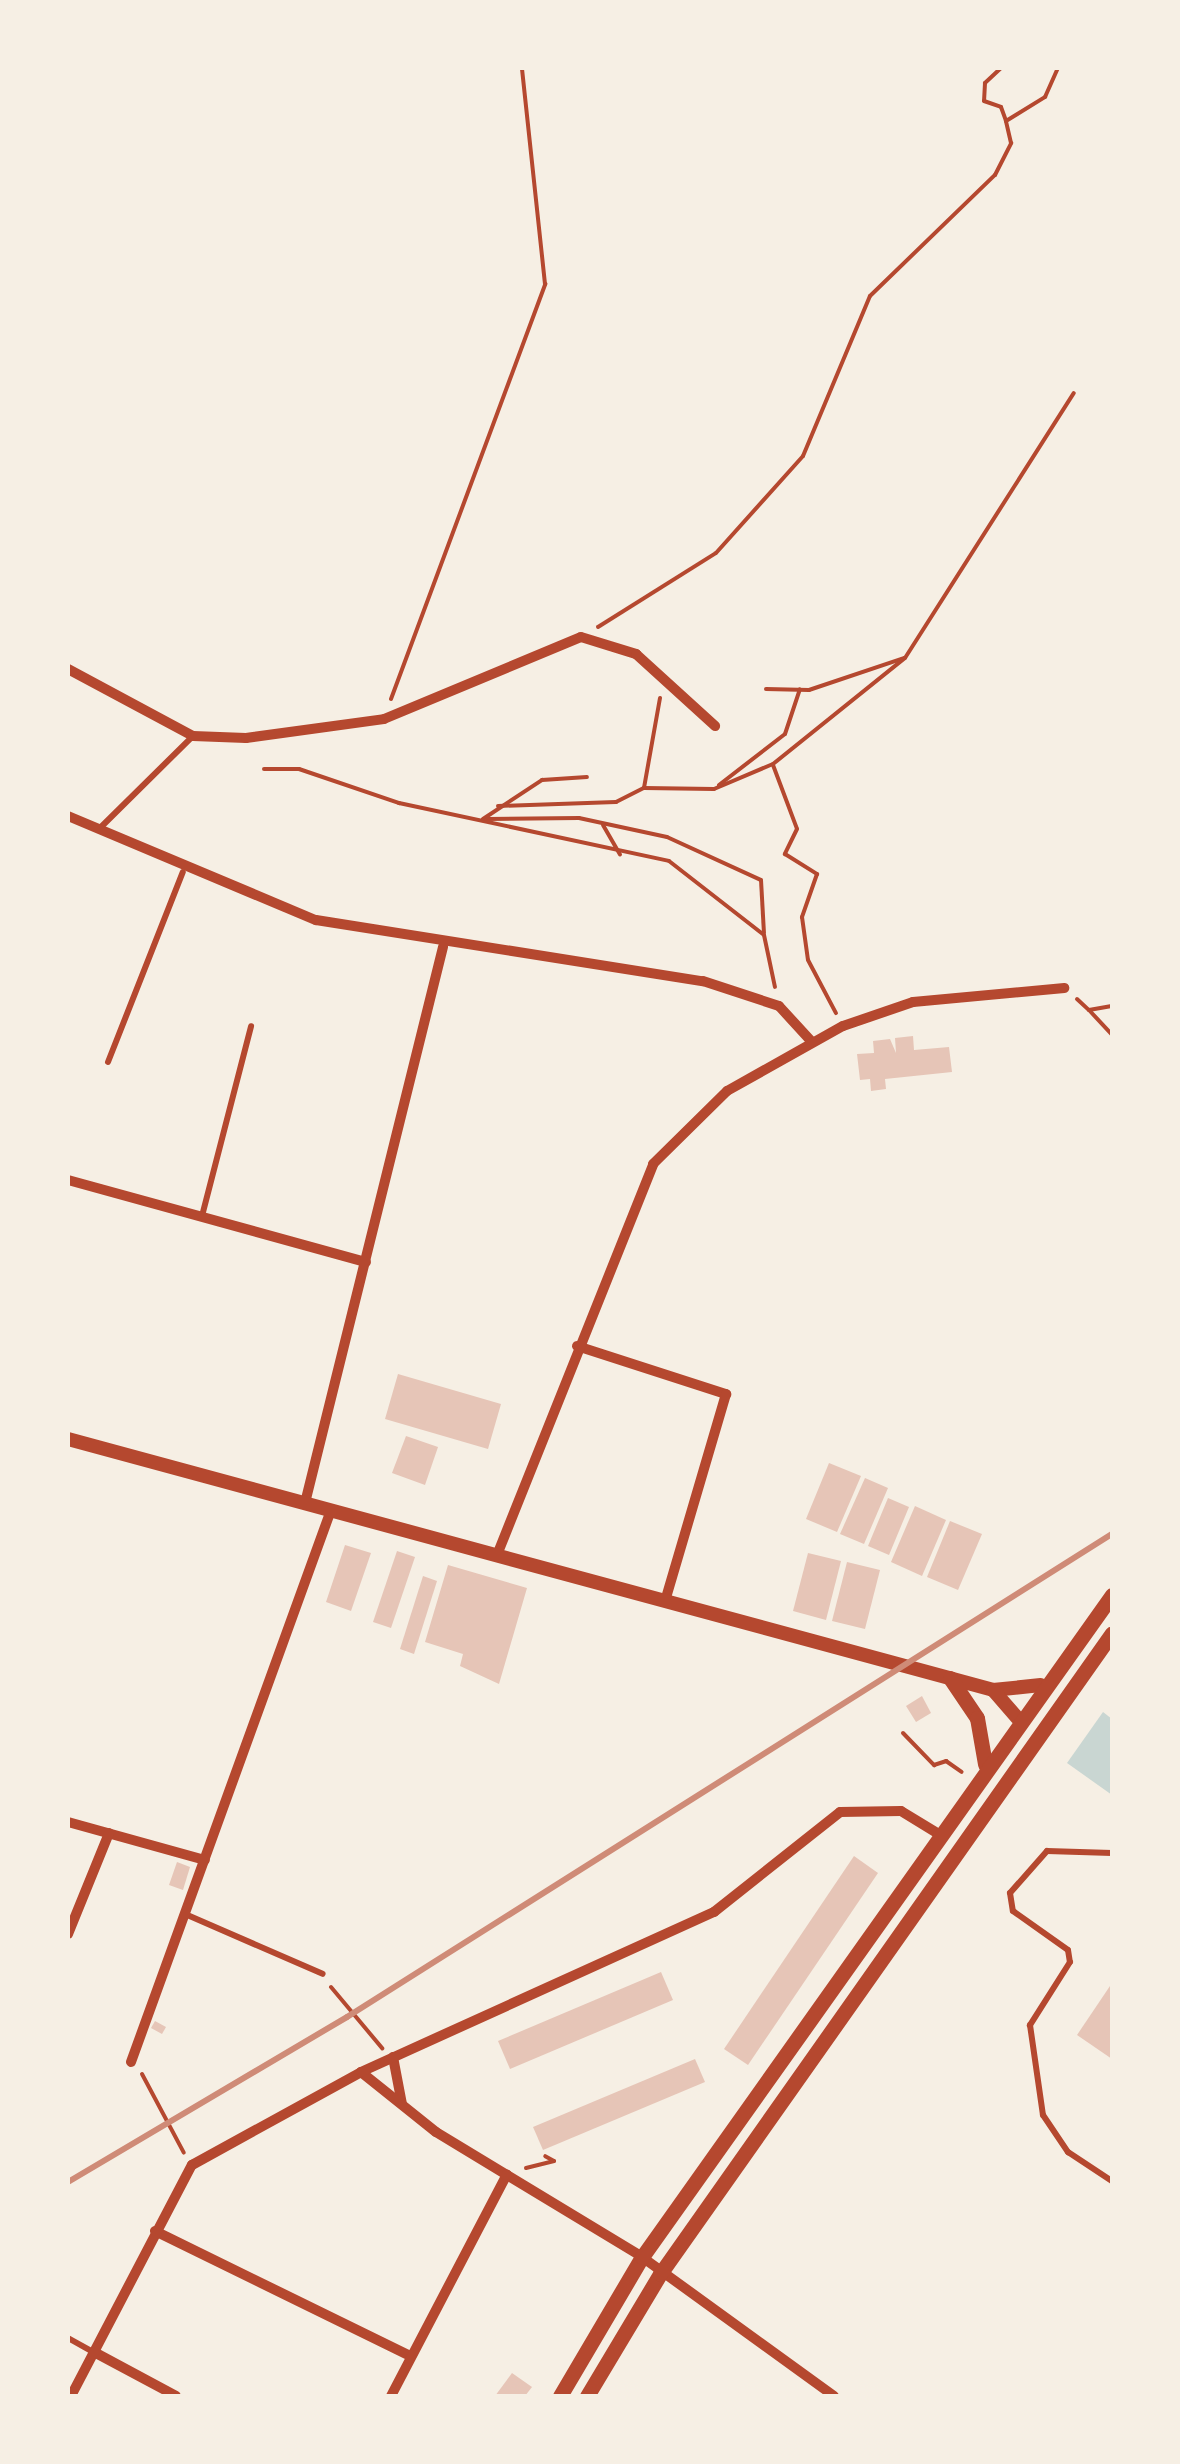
<!DOCTYPE html>
<style>
body{margin:0}
#map{position:relative;width:1180px;height:2464px;overflow:hidden;background:#f6efe4;font-family:Jost,sans-serif}
div>[style]{position:absolute}
[style*='--x']{left:calc(var(--x)*1px);top:calc(var(--y)*1px);width:calc(var(--w)*1px);rotate:calc(var(--a)*1deg)}
.water>*{inset:0;background:#c9d6d2}
.building>*{inset:0;background:#e6c5b7}
.path>*{height:4px;margin:-2px;padding:0 2px;transform-origin:2px;border-radius:2px;background:#b5482f}
.service>*{height:6px;margin:-3px;padding:0 3px;transform-origin:3px;border-radius:3px;background:#b5482f}
.minor>*{height:10px;margin:-5px;padding:0 5px;transform-origin:5px;border-radius:5px;background:#b5482f}
.tertiary>*{height:14px;margin:-7px;padding:0 7px;transform-origin:7px;border-radius:7px;background:#b5482f}
.secondary>*{height:15px;margin:-7.5px;padding:0 7.5px;transform-origin:7.5px;border-radius:7.5px;background:#b5482f}
.rail>*{height:6px;margin:-3px;padding:0 3px;transform-origin:3px;border-radius:3px;background:#cf8b77}
span{translate:-50% -50%;white-space:nowrap;text-align:center;line-height:1.15;-webkit-text-stroke:9px #f6efe4;paint-order:stroke}
.frame{position:absolute;inset:0;border:70px solid #f6efe4;pointer-events:none}
</style>
<div id="map">
<div class="water">
<i style="clip-path:polygon(1103px 1712px,1112px 1719px,1112px 1795px,1067px 1763px)"></i>
</div>
<div class="building">
<i style="clip-path:polygon(913px 1036px,914px 1050px,949px 1047px,952px 1072px,885px 1079px,886px 1089px,871px 1091px,870px 1079px,860px 1080px,857px 1054px,874px 1053px,873px 1041px,890px 1039px,896px 1053px,895px 1038px)"></i>
<i style="clip-path:polygon(398px 1374px,501px 1404px,488px 1449px,385px 1419px)"></i>
<i style="clip-path:polygon(406px 1436px,438px 1447px,425px 1485px,392px 1473px)"></i>
<i style="clip-path:polygon(829px 1463px,861px 1476px,837px 1532px,806px 1519px)"></i>
<i style="clip-path:polygon(865px 1478px,888px 1488px,864px 1544px,840px 1534px)"></i>
<i style="clip-path:polygon(888px 1498px,909px 1507px,889px 1555px,868px 1546px)"></i>
<i style="clip-path:polygon(915px 1506px,946px 1520px,922px 1576px,891px 1562px)"></i>
<i style="clip-path:polygon(950px 1521px,982px 1534px,958px 1590px,927px 1577px)"></i>
<i style="clip-path:polygon(345px 1545px,371px 1553px,351px 1611px,326px 1602px)"></i>
<i style="clip-path:polygon(397px 1551px,415px 1557px,391px 1628px,373px 1622px)"></i>
<i style="clip-path:polygon(808px 1553px,841px 1561px,826px 1620px,793px 1611px)"></i>
<i style="clip-path:polygon(847px 1562px,880px 1570px,865px 1629px,832px 1621px)"></i>
<i style="clip-path:polygon(448px 1565px,527px 1588px,499px 1684px,460px 1666px,463px 1654px,425px 1642px)"></i>
<i style="clip-path:polygon(423px 1576px,437px 1581px,414px 1654px,400px 1649px)"></i>
<i style="clip-path:polygon(922px 1696px,931px 1713px,916px 1722px,906px 1706px)"></i>
<i style="clip-path:polygon(854px 1856px,878px 1873px,748px 2065px,724px 2049px)"></i>
<i style="clip-path:polygon(177px 1862px,190px 1867px,183px 1890px,169px 1885px)"></i>
<i style="clip-path:polygon(661px 1972px,673px 2000px,510px 2069px,498px 2041px)"></i>
<i style="clip-path:polygon(1112px 1983px,1112px 2059px,1077px 2035px)"></i>
<i style="clip-path:polygon(155px 2021px,166px 2027px,162px 2034px,151px 2028px)"></i>
<i style="clip-path:polygon(695px 2059px,705px 2082px,543px 2150px,533px 2127px)"></i>
<i style="clip-path:polygon(512px 2373px,532px 2387px,525px 2396px,495px 2396px)"></i>
</div>
<div class="path">
<i style="--x:1001;--y:68;--w:22;--a:137"></i>
<i style="--x:985;--y:83;--w:18;--a:93"></i>
<i style="--x:984;--y:101;--w:18;--a:19"></i>
<i style="--x:1001;--y:107;--w:15;--a:70"></i>
<i style="--x:598;--y:627;--w:139;--a:-32.1"></i>
<i style="--x:716;--y:553;--w:130;--a:-48.1"></i>
<i style="--x:803;--y:456;--w:173;--a:-67.3"></i>
<i style="--x:870;--y:296;--w:174;--a:-44.1"></i>
<i style="--x:995;--y:175;--w:36;--a:-63"></i>
<i style="--x:1011;--y:143;--w:23;--a:-103"></i>
<i style="--x:1006;--y:121;--w:46;--a:-31.6"></i>
<i style="--x:1045;--y:97;--w:32;--a:-66"></i>
<i style="--x:766;--y:689;--w:43;--a:1.3"></i>
<i style="--x:809;--y:690;--w:100;--a:-18.6"></i>
<i style="--x:660;--y:698;--w:91;--a:100.1"></i>
<i style="--x:644;--y:788;--w:70;--a:0.8"></i>
<i style="--x:714;--y:789;--w:64;--a:-23"></i>
<i style="--x:773;--y:764;--w:169;--a:-38.8"></i>
<i style="--x:905;--y:658;--w:314;--a:-57.5"></i>
<i style="--x:391;--y:699;--w:443;--a:-69.6"></i>
<i style="--x:545;--y:284;--w:217;--a:-96.1"></i>
<i style="--x:773;--y:765;--w:68;--a:69.4"></i>
<i style="--x:797;--y:829;--w:28;--a:116"></i>
<i style="--x:785;--y:854;--w:38;--a:32"></i>
<i style="--x:817;--y:874;--w:46;--a:109.2"></i>
<i style="--x:802;--y:917;--w:43;--a:82.1"></i>
<i style="--x:808;--y:960;--w:60;--a:62.2"></i>
<i style="--x:264;--y:769;--w:35;--a:0"></i>
<i style="--x:299;--y:769;--w:106;--a:18.8"></i>
<i style="--x:399;--y:803;--w:276;--a:12.1"></i>
<i style="--x:669;--y:861;--w:120;--a:37.9"></i>
<i style="--x:764;--y:935;--w:53;--a:78.1"></i>
<i style="--x:719;--y:785;--w:83;--a:-37.7"></i>
<i style="--x:785;--y:734;--w:47;--a:-71.6"></i>
<i style="--x:498;--y:806;--w:118;--a:-1.9"></i>
<i style="--x:616;--y:802;--w:31;--a:-27"></i>
<i style="--x:483;--y:819;--w:71;--a:-33.5"></i>
<i style="--x:542;--y:780;--w:45;--a:-3.8"></i>
<i style="--x:487;--y:819;--w:92;--a:-0.6"></i>
<i style="--x:579;--y:818;--w:90;--a:12.2"></i>
<i style="--x:667;--y:837;--w:103;--a:24.6"></i>
<i style="--x:761;--y:880;--w:53;--a:86.8"></i>
<i style="--x:603;--y:825;--w:34;--a:60"></i>
<i style="--x:1077;--y:999;--w:16;--a:43"></i>
<i style="--x:1089;--y:1010;--w:23;--a:-10"></i>
<i style="--x:1089;--y:1010;--w:34;--a:47"></i>
<i style="--x:903;--y:1733;--w:45;--a:45.9"></i>
<i style="--x:934;--y:1765;--w:13;--a:-18"></i>
<i style="--x:946;--y:1761;--w:19;--a:35"></i>
<i style="--x:331;--y:1987;--w:80;--a:50.1"></i>
<i style="--x:142;--y:2074;--w:89;--a:62"></i>
<i style="--x:526;--y:2168;--w:29;--a:-14"></i>
<i style="--x:554;--y:2161;--w:10;--a:-151"></i>
</div>
<div class="service">
<i style="--x:100;--y:828;--w:131;--a:-44.7"></i>
<i style="--x:108;--y:1062;--w:204;--a:-68.5"></i>
<i style="--x:202;--y:1216;--w:196;--a:-75.5"></i>
<i style="--x:1112;--y:1853;--w:65;--a:-178.2"></i>
<i style="--x:1047;--y:1851;--w:56;--a:131.4"></i>
<i style="--x:1010;--y:1893;--w:18;--a:81"></i>
<i style="--x:1013;--y:1911;--w:67;--a:35.3"></i>
<i style="--x:1068;--y:1950;--w:12;--a:81"></i>
<i style="--x:1070;--y:1962;--w:75;--a:122.4"></i>
<i style="--x:1030;--y:2025;--w:91;--a:81.8"></i>
<i style="--x:1043;--y:2115;--w:45;--a:56"></i>
<i style="--x:1068;--y:2152;--w:53;--a:33.4"></i>
<i style="--x:185;--y:1914;--w:150;--a:23.5"></i>
<i style="--x:68;--y:2338;--w:29;--a:29"></i>
</div>
<div class="minor">
<i style="--x:68;--y:669;--w:142;--a:28.2"></i>
<i style="--x:193;--y:736;--w:53;--a:2.2"></i>
<i style="--x:246;--y:738;--w:139;--a:-7.8"></i>
<i style="--x:384;--y:719;--w:213;--a:-22.6"></i>
<i style="--x:581;--y:637;--w:58;--a:17.2"></i>
<i style="--x:636;--y:654;--w:107;--a:42.3"></i>
<i style="--x:68;--y:816;--w:269;--a:22.8"></i>
<i style="--x:316;--y:920;--w:392;--a:9"></i>
<i style="--x:703;--y:981;--w:80;--a:18.2"></i>
<i style="--x:779;--y:1006;--w:47;--a:47.6"></i>
<i style="--x:68;--y:1180;--w:309;--a:15.4"></i>
<i style="--x:577;--y:1346;--w:157;--a:17.9"></i>
<i style="--x:726;--y:1394;--w:216;--a:106.4"></i>
<i style="--x:305;--y:1503;--w:573;--a:-76.06"></i>
<i style="--x:497;--y:1555;--w:421;--a:-68.2"></i>
<i style="--x:653;--y:1164;--w:104;--a:-44.6"></i>
<i style="--x:727;--y:1091;--w:133;--a:-29.3"></i>
<i style="--x:843;--y:1026;--w:74;--a:-18.9"></i>
<i style="--x:913;--y:1002;--w:152;--a:-5.3"></i>
<i style="--x:68;--y:1822;--w:142;--a:15.5"></i>
<i style="--x:68;--y:1934;--w:109;--a:-67.9"></i>
<i style="--x:393;--y:2057;--w:48;--a:79.2"></i>
<i style="--x:131;--y:2062;--w:587;--a:-70.08"></i>
<i style="--x:361;--y:2072;--w:96;--a:38.7"></i>
<i style="--x:436;--y:2132;--w:241;--a:31.2"></i>
<i style="--x:642;--y:2257;--w:237;--a:35.9"></i>
<i style="--x:155;--y:2231;--w:282;--a:26.1"></i>
<i style="--x:94;--y:2352;--w:93;--a:28.2"></i>
<i style="--x:71;--y:2396;--w:261;--a:-62.4"></i>
<i style="--x:192;--y:2165;--w:193;--a:-28.8"></i>
<i style="--x:361;--y:2072;--w:388;--a:-24.4"></i>
<i style="--x:714;--y:1912;--w:161;--a:-38.4"></i>
<i style="--x:840;--y:1812;--w:61;--a:-0.9"></i>
<i style="--x:901;--y:1811;--w:42;--a:31.4"></i>
<i style="--x:391;--y:2396;--w:250;--a:-62.4"></i>
</div>
<div class="tertiary">
<i style="--x:68;--y:1439;--w:958;--a:15.18"></i>
<i style="--x:993;--y:1690;--w:48;--a:-5.9"></i>
<i style="--x:993;--y:1690;--w:37;--a:49"></i>
</div>
<div class="secondary">
<i style="--x:950;--y:1678;--w:48;--a:56"></i>
<i style="--x:977;--y:1718;--w:47;--a:80.1"></i>
<i style="--x:560;--y:2396;--w:161;--a:-59.5"></i>
<i style="--x:642;--y:2257;--w:812;--a:-54.63"></i>
<i style="--x:587;--y:2396;--w:142;--a:-59.1"></i>
<i style="--x:660;--y:2274;--w:784;--a:-54.81"></i>
</div>
<div class="rail">
<i style="--x:68;--y:2182;--w:324;--a:-30.6"></i>
<i style="--x:347;--y:2017;--w:905;--a:-32.27"></i>
</div>
<div class="frame"></div>
</div>
